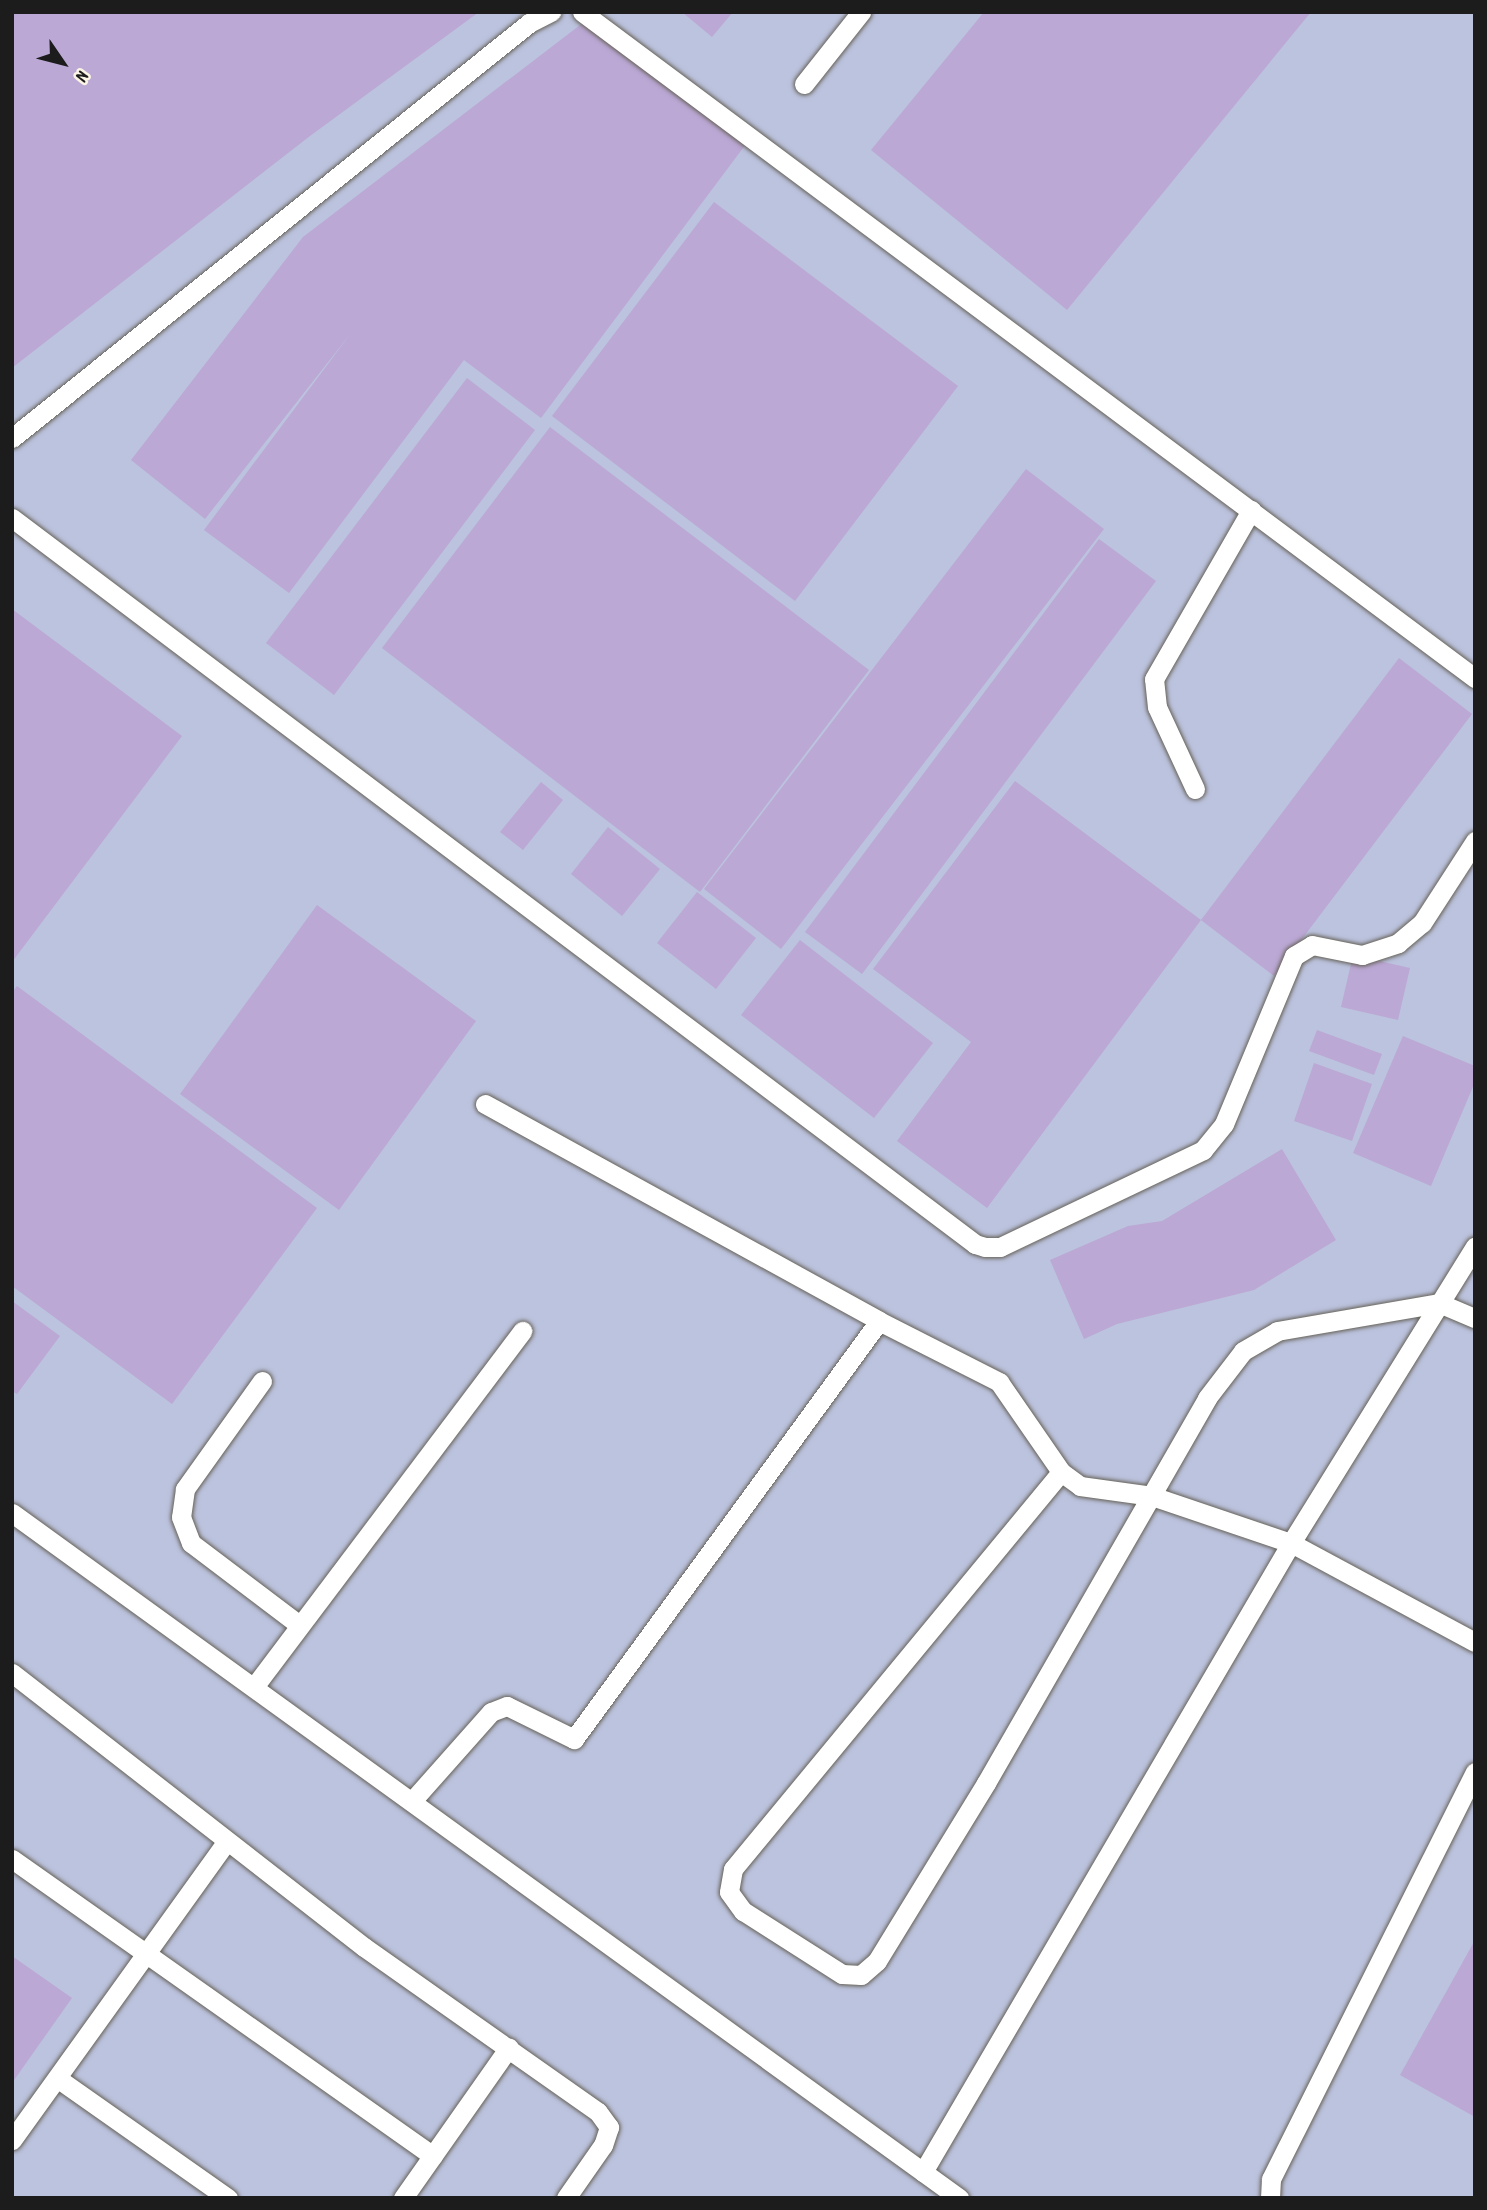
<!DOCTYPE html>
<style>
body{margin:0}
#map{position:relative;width:1487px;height:2210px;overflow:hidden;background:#efe5c6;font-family:Dekko,sans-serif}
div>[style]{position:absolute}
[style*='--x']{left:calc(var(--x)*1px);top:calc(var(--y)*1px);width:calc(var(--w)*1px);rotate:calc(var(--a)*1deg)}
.industrial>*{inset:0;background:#bcc3de}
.building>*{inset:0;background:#bba8d5}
.roads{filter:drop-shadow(0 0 2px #666258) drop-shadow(0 0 2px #666258)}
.service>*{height:19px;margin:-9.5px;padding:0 9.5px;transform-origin:9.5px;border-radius:9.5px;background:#fff}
span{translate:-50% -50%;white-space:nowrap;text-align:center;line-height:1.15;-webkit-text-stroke:7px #fcf5e5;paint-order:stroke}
.frame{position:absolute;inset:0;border:14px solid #1c1c1c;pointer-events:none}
.north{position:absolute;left:28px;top:28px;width:70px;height:70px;-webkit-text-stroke:5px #fcf5e5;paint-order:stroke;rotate:125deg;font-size:19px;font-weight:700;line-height:28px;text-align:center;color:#1c1c1c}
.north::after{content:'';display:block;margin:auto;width:24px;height:32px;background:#1c1c1c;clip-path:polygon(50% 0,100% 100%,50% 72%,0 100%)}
</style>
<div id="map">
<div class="industrial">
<i style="clip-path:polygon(12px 12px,1475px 12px,1475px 2198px,12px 2198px)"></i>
</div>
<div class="building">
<i style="clip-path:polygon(12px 12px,479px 12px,310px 136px,12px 368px)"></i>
<i style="clip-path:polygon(682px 12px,733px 12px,712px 37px)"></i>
<i style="clip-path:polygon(984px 12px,1311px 12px,1067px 310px,871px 150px)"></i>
<i style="clip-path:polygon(584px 22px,746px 144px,541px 418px,464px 360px,289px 593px,204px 530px,351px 333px,205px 519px,131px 460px,303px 237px)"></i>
<i style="clip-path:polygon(714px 202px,958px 386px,795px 601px,552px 416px)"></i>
<i style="clip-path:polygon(467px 378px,535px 430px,334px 695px,266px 643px)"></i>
<i style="clip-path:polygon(550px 427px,869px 670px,700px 892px,382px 648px)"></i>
<i style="clip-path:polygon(1026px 469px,1104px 529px,781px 949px,704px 889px)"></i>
<i style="clip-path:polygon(1099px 539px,1156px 581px,862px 974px,805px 932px)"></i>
<i style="clip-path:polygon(12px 609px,182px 736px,12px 962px)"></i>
<i style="clip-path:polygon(1399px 658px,1472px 714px,1274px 976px,1201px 920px)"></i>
<i style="clip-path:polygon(1015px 781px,1201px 920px,987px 1208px,897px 1141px,971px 1042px,873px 969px)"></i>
<i style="clip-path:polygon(541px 782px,563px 800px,523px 850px,500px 832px)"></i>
<i style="clip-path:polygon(608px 827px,660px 869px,622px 916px,571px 874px)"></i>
<i style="clip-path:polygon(697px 892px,756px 938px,716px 989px,657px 943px)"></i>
<i style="clip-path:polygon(317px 905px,476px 1021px,339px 1210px,180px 1094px)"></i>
<i style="clip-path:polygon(800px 940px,933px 1043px,874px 1118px,741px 1015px)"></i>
<i style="clip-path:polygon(1353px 955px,1410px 968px,1398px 1020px,1341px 1007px)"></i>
<i style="clip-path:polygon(17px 986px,317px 1208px,172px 1404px,12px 1286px,12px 993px)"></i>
<i style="clip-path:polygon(1317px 1030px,1382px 1054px,1374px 1075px,1309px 1051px)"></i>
<i style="clip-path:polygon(1403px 1036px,1475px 1066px,1475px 1082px,1431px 1186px,1353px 1153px)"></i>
<i style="clip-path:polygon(1314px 1063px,1372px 1084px,1352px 1141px,1294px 1121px)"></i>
<i style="clip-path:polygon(1282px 1149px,1336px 1240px,1254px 1290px,1117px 1324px,1084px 1339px,1050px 1260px,1128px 1226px,1162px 1221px)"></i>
<i style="clip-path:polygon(12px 1301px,60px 1336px,17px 1394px,12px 1391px)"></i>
<i style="clip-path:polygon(1475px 1940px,1475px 2117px,1400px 2075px)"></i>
<i style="clip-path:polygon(12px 1956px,72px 1998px,12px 2083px)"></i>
</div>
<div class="roads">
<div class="service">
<i style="--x:582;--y:12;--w:1114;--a:36.72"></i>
<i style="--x:804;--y:84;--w:92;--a:-51.6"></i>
<i style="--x:12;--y:438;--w:663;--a:-38.75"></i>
<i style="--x:529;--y:23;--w:25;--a:-27"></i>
<i style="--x:12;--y:518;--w:1206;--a:37.01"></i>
<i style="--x:975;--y:1244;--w:10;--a:17"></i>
<i style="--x:985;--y:1247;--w:15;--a:0"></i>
<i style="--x:1000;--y:1247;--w:225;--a:-25.5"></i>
<i style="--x:1203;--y:1150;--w:33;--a:-51"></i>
<i style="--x:1224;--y:1124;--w:182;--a:-67.4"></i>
<i style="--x:1294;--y:956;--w:21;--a:-31"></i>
<i style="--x:1312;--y:945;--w:51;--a:11.3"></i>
<i style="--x:1362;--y:955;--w:38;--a:-18"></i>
<i style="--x:1398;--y:943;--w:31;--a:-40"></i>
<i style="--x:1422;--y:923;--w:98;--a:-57.1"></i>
<i style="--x:1195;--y:789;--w:90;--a:-114.9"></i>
<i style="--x:1157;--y:707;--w:28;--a:-96"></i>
<i style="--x:1154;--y:679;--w:195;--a:-60.1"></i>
<i style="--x:485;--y:1104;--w:450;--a:28.8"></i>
<i style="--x:879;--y:1321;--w:135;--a:26.9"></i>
<i style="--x:999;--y:1382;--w:109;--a:55.4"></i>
<i style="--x:1061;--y:1472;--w:24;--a:36"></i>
<i style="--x:1080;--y:1486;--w:73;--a:7.9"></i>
<i style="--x:1152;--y:1496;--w:147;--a:18.7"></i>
<i style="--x:1291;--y:1543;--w:209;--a:28.3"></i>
<i style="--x:262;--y:1381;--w:133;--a:125.5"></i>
<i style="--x:185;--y:1489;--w:28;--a:98"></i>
<i style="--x:181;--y:1517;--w:28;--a:69"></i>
<i style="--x:191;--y:1543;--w:134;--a:37.1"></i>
<i style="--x:1061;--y:1472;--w:515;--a:129.56"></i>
<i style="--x:733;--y:1869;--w:23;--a:100"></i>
<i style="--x:729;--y:1892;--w:24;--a:54"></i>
<i style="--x:743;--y:1911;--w:117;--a:32.5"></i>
<i style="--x:842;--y:1974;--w:19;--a:3"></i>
<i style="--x:861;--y:1975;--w:21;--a:-41"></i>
<i style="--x:877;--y:1961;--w:209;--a:-58.5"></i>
<i style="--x:986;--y:1783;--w:444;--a:-60.1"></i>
<i style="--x:1207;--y:1398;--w:59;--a:-52.5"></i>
<i style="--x:1243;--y:1351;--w:39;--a:-30"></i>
<i style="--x:1277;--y:1331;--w:164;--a:-9.8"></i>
<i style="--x:1439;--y:1303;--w:39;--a:23"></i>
<i style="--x:12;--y:1513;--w:1169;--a:35.88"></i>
<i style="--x:12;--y:1673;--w:446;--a:37.9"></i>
<i style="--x:364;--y:1947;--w:286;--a:35.2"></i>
<i style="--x:598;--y:2112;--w:19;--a:54"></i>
<i style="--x:609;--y:2127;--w:19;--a:108"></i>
<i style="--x:603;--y:2145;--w:65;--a:124.9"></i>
<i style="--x:254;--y:1687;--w:446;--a:-53"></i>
<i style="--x:412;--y:1801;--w:119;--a:-48.4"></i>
<i style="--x:491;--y:1712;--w:17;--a:-21"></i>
<i style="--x:507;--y:1706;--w:75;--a:26.2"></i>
<i style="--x:574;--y:1739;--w:517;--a:-53.88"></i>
<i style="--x:12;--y:1859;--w:515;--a:35.2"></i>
<i style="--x:57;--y:2078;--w:209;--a:35.1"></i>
<i style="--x:12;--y:2140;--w:367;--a:-54.3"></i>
<i style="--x:923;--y:2172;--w:729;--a:-59.67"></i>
<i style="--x:1291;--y:1543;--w:349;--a:-58.2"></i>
<i style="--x:403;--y:2198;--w:184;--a:-54.9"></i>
<i style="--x:1270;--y:2198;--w:19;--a:-87"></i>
<i style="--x:1271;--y:2179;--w:455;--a:-63.4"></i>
</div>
</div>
<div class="frame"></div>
<div class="north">N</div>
</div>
